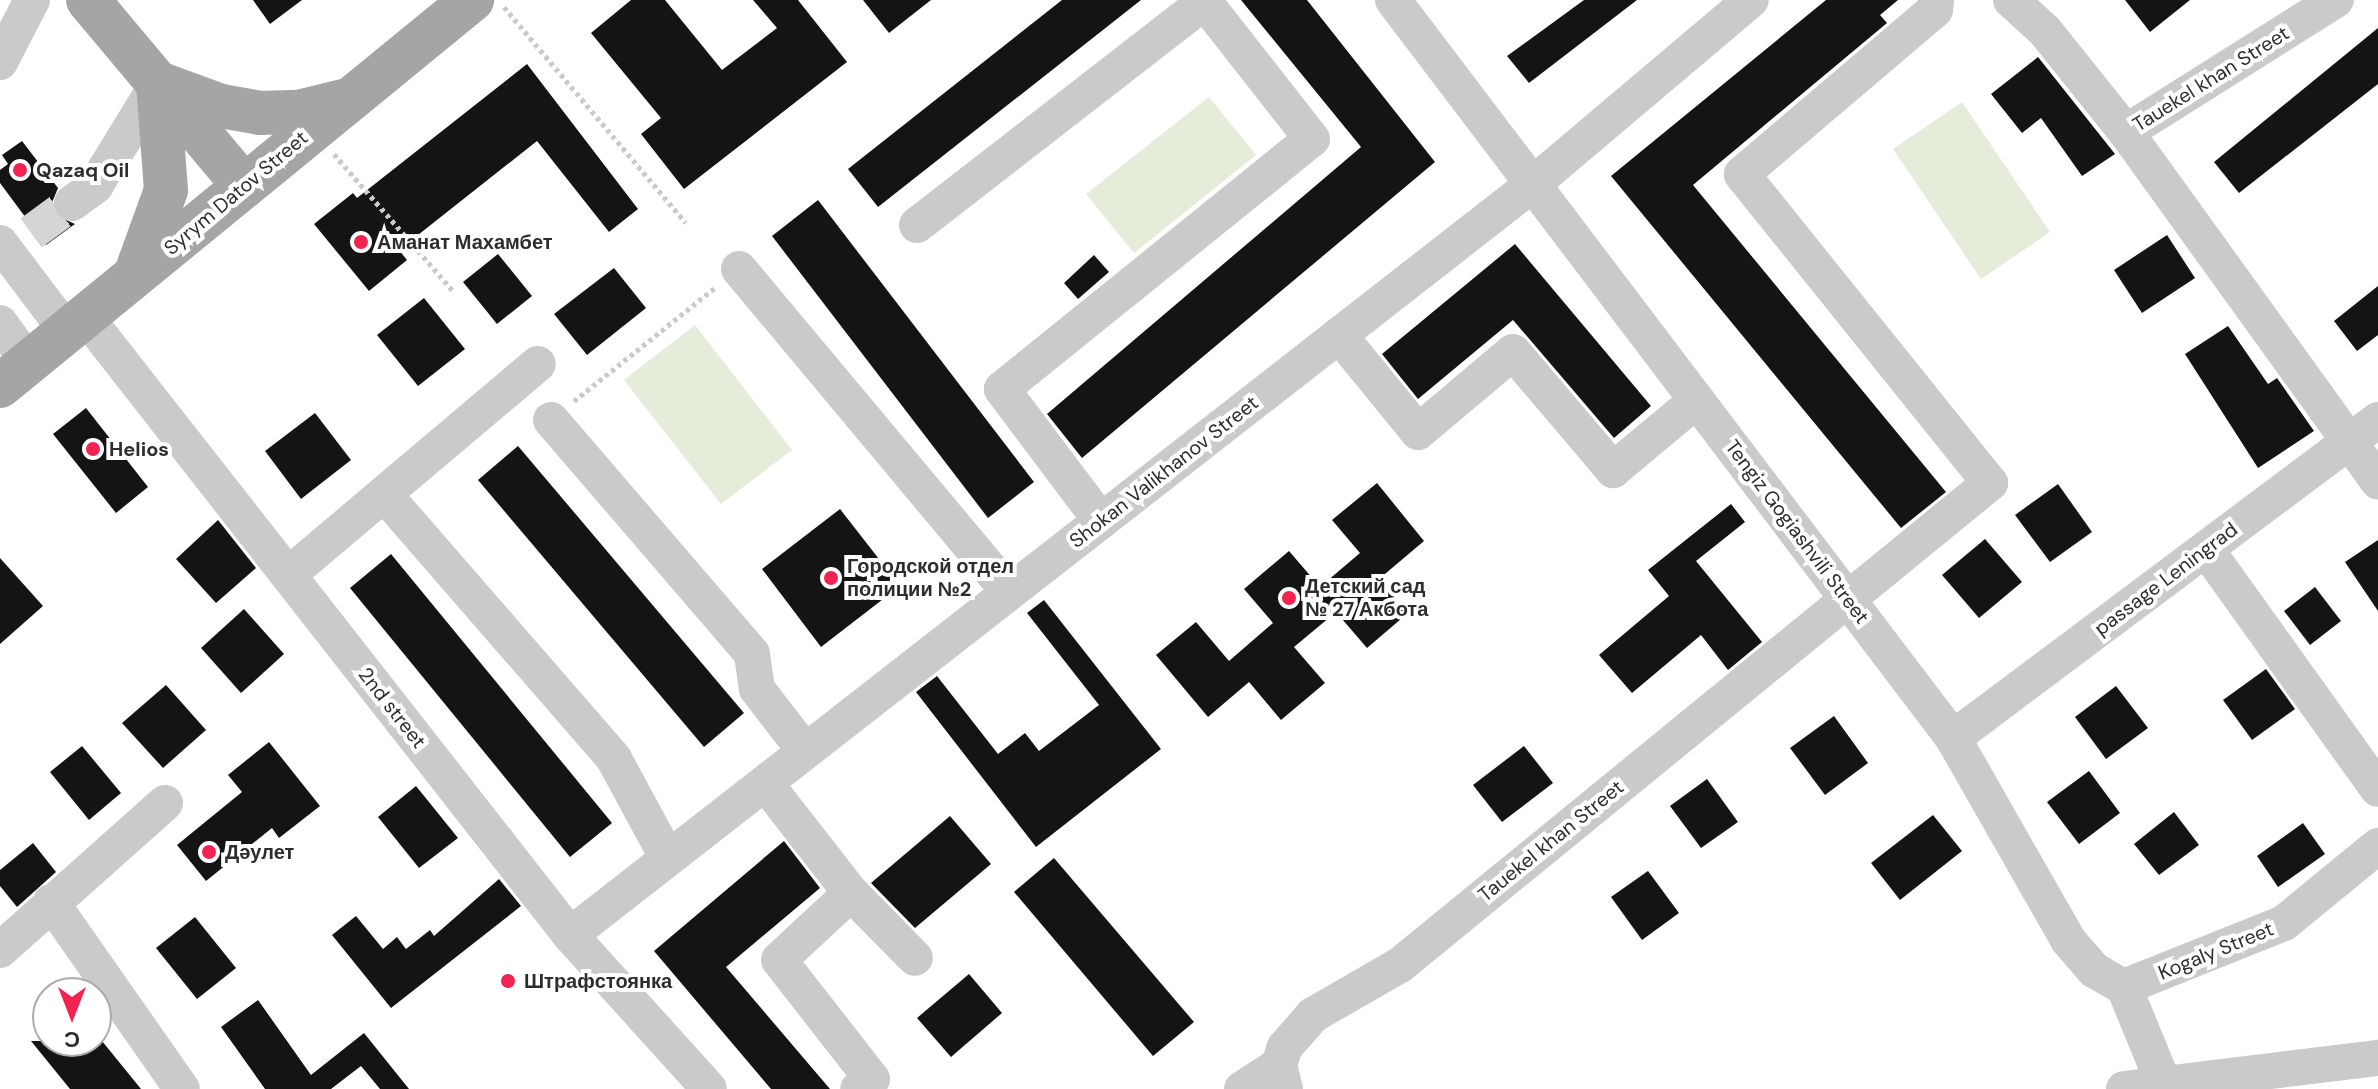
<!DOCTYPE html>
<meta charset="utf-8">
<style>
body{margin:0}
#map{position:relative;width:2378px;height:1089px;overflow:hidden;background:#fff;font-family:"DM Sans",sans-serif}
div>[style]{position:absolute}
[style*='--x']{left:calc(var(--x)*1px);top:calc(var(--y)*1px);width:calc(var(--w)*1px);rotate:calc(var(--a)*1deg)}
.green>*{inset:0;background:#e6ecda}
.building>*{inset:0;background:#141414}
.minor-tunnel>*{height:36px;margin-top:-18px;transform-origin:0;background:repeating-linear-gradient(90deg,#d5d5d5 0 36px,transparent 0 54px)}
.path>*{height:5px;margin-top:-2.5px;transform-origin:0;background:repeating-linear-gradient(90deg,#cacaca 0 4px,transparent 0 8px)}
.minor>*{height:36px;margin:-18px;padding:0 18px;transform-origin:18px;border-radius:18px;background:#cacaca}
.major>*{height:44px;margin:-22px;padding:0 22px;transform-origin:22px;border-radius:22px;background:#a5a5a5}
.dots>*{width:22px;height:22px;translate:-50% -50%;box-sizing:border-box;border:4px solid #fff;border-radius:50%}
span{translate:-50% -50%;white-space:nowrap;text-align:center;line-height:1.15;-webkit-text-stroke:8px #fff;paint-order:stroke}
.street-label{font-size:20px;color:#2d2d2d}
.poi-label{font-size:20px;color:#2d2d2d;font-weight:700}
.left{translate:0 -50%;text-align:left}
.north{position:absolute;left:32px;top:977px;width:80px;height:80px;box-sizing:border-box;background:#fff;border:2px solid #ababab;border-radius:50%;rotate:180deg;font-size:22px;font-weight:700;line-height:32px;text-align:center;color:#2d2d2d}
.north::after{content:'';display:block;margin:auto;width:28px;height:36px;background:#f12351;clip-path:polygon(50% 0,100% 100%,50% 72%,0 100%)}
</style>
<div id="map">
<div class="green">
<i style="clip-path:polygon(1209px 97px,1256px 155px,1134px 253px,1086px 194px)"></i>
<i style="clip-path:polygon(1962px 102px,2050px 232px,1981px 279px,1893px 149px)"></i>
<i style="clip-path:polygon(695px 325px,792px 450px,721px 504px,624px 380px)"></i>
</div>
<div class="building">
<i style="clip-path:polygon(253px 0,302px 0,270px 24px)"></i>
<i style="clip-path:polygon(631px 0,665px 0,722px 70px,777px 28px,753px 0,798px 0,847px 62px,684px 189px,641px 134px,661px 118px,591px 33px)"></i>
<i style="clip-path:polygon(863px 0,931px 0,889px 33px)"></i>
<i style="clip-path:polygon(1062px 0,1141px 0,878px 207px,848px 169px)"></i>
<i style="clip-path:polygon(1241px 0,1307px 0,1435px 162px,1082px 458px,1047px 414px,1361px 147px)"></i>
<i style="clip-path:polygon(1584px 0,1637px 0,1529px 83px,1507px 56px)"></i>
<i style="clip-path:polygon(1826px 0,1898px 0,1880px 15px,1887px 23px,1693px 185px,1946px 492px,1901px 528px,1611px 176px)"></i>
<i style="clip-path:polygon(2125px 0,2190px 0,2150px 32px)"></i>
<i style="clip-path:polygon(2378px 28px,2378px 84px,2239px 193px,2214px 162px)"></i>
<i style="clip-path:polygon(2038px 57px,2115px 154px,2082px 176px,2041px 118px,2022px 133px,1991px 94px)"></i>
<i style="clip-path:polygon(527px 64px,638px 209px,609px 232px,537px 141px,399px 250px,407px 260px,369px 291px,314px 224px,353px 193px,357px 198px)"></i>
<i style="clip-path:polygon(22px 141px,58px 188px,51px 205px,55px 215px,75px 224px,46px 245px,0 183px,0 170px,8px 164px,2px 155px)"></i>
<i style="clip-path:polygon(818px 200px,1034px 482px,988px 518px,772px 236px)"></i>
<i style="clip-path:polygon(2167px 235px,2195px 278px,2142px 313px,2114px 270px)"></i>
<i style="clip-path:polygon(1515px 244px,1651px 406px,1614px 438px,1513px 320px,1418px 399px,1382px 354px)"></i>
<i style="clip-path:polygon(498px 254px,532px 296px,497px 324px,463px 282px)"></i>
<i style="clip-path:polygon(1094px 255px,1109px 272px,1078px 299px,1064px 283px)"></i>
<i style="clip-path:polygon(614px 268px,646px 308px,587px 355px,554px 314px)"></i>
<i style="clip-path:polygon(2378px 286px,2378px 335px,2357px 351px,2334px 321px)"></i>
<i style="clip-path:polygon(424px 298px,465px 349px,418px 386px,377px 335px)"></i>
<i style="clip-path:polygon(2228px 326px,2268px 384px,2277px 378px,2314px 431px,2258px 468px,2185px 354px)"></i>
<i style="clip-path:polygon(86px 408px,148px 487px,116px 513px,53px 434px)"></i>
<i style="clip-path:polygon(315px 413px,351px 460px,301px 499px,265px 451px)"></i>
<i style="clip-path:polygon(518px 446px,744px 713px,704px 747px,478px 480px)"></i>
<i style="clip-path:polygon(1377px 483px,1424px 541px,1379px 579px,1408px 613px,1367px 648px,1336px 612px,1294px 647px,1325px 683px,1281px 720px,1249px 682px,1208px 717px,1156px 655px,1196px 622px,1229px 661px,1273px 623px,1244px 589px,1289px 551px,1320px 587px,1360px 553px,1332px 520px)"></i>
<i style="clip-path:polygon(2058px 484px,2092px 532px,2050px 562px,2015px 515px)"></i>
<i style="clip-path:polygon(1731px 504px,1745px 522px,1696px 561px,1762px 642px,1728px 670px,1701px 635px,1632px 693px,1599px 655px,1669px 596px,1648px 570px)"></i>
<i style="clip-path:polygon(840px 509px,900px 586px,821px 647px,762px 569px)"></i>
<i style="clip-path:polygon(218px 520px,256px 568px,216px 603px,176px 559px)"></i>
<i style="clip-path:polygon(1985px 539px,2022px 582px,1979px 618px,1942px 575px)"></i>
<i style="clip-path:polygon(2378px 540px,2378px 611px,2345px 562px)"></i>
<i style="clip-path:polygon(391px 554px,612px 823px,570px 857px,350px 588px)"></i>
<i style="clip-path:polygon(0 558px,43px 606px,0 644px)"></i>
<i style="clip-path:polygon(2315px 587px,2341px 621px,2310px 645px,2284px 611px)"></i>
<i style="clip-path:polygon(1044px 600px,1161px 749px,1036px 847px,916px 692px,937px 676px,998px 754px,1025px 733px,1039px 751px,1099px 705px,1027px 613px)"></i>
<i style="clip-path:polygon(244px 609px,284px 654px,241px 693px,201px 648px)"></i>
<i style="clip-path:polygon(2266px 669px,2295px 709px,2252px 740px,2223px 700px)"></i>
<i style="clip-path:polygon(166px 685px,206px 730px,163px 768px,122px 723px)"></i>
<i style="clip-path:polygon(2116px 686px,2148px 728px,2106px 759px,2075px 717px)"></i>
<i style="clip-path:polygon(1834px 716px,1868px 763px,1825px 795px,1790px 748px)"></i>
<i style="clip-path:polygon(269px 742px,320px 806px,279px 838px,272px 828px,206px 881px,177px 845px,242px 792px,228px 775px)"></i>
<i style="clip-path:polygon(82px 746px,121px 793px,89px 820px,50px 772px)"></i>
<i style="clip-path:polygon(1524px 746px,1553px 783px,1502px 822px,1473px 785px)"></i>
<i style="clip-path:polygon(2089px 771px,2120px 813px,2079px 844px,2047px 802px)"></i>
<i style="clip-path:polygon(1707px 779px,1738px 822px,1701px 848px,1670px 806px)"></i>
<i style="clip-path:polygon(416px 786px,458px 838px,419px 868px,378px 817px)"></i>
<i style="clip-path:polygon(2174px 812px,2199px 845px,2159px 875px,2134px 844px)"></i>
<i style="clip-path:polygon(1933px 815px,1962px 851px,1900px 900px,1871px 863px)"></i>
<i style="clip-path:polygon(950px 816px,991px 864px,915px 928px,871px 883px)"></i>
<i style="clip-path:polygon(2303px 823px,2325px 854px,2278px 887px,2257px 856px)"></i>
<i style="clip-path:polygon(784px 841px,820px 888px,726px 967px,830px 1089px,771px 1089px,654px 951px)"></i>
<i style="clip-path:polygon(33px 843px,56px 872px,17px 907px,0 886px,0 870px)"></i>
<i style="clip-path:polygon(1054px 858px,1194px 1022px,1153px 1056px,1014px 892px)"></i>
<i style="clip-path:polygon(1648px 871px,1679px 913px,1642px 940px,1611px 897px)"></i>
<i style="clip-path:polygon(499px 879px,521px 906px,391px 1008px,332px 935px,356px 916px,383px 949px,397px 937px,406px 949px,430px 930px,434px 936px)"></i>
<i style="clip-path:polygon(195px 917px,236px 968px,197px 999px,156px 948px)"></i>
<i style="clip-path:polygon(969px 974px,1002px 1013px,951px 1057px,917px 1018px)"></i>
<i style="clip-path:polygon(258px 1000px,311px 1075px,364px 1033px,409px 1089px,380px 1089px,361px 1066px,331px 1089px,265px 1089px,221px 1027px)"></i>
<i style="clip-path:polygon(31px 1041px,102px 1041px,141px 1089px,70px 1089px)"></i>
</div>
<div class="minor-tunnel">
<i style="--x:31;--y:233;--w:51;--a:-36.2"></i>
</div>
<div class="path">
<i style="--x:504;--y:7;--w:282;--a:49.9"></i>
<i style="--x:334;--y:154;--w:181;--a:49"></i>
<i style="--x:574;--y:401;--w:182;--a:-38.8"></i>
</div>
<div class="minor">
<i style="--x:1393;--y:0;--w:926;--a:52.81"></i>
<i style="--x:1953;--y:738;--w:232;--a:60.3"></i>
<i style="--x:2068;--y:940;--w:40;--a:49"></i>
<i style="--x:2094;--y:970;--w:34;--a:30"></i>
<i style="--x:2124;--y:987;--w:103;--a:67.7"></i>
<i style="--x:2011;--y:0;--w:46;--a:42.4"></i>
<i style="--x:2045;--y:31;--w:129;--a:51.3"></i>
<i style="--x:2126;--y:132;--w:431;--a:54.2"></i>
<i style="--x:0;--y:62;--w:70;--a:-62.7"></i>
<i style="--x:2126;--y:132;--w:248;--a:-32.2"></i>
<i style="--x:72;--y:203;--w:29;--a:-36"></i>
<i style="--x:95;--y:186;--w:121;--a:-58.5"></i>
<i style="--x:917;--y:225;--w:364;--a:-37.8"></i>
<i style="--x:0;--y:243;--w:113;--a:52.9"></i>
<i style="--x:739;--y:269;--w:421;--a:50.1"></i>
<i style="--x:86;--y:317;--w:785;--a:51.93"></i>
<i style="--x:570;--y:935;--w:207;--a:47.9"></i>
<i style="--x:0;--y:323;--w:49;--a:54.1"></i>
<i style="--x:1339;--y:335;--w:125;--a:50.8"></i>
<i style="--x:1418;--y:432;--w:124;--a:-40.1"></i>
<i style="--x:1513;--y:352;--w:155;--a:49.7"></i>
<i style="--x:1613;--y:470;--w:109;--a:-39.8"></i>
<i style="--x:551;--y:420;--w:308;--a:49.3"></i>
<i style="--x:752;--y:654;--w:35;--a:82"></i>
<i style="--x:757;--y:689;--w:78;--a:52.3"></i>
<i style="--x:384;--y:494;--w:351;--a:49"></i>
<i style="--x:614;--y:759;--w:109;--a:61.6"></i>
<i style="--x:1101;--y:521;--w:165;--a:-126.9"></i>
<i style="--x:1002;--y:389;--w:398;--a:-38.9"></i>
<i style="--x:1312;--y:139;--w:177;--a:-128.1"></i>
<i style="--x:2206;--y:549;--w:295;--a:54.4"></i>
<i style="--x:288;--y:575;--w:327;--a:-40.2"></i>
<i style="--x:1953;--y:738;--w:531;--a:-36.81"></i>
<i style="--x:766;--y:784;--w:138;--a:52.1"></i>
<i style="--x:851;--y:893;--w:98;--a:137.1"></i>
<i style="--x:779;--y:960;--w:151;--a:52"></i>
<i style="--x:872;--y:1079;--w:17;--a:144"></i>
<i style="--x:851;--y:893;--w:91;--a:45.4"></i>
<i style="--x:51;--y:902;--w:228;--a:55"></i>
<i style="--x:570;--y:935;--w:1221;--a:-37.95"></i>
<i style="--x:1533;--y:184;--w:285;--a:-40.2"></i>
<i style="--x:0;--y:950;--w:221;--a:-41.7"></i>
<i style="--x:2124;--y:987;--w:172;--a:-21.8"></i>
<i style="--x:2284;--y:923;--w:122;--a:-39.3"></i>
<i style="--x:1242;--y:1089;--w:44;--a:-33"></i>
<i style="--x:1285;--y:1089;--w:25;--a:-104"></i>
<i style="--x:1279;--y:1065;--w:19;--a:-72"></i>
<i style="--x:1285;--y:1047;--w:43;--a:-48.8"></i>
<i style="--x:1313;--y:1015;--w:100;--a:-29.9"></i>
<i style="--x:1400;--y:965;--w:762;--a:-39.25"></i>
<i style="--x:1990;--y:483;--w:396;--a:-128.8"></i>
<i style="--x:1742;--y:174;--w:253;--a:-40.4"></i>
<i style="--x:1935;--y:10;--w:10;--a:-84"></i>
<i style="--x:2124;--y:1089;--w:256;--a:-7"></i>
</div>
<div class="major">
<i style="--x:88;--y:0;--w:243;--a:50"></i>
<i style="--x:136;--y:273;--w:88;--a:-70.1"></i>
<i style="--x:166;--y:190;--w:107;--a:-94.3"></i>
<i style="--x:158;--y:83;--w:67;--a:20.1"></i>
<i style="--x:221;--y:106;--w:40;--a:10"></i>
<i style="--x:260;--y:113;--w:38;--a:-2"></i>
<i style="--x:298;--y:112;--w:46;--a:-13.7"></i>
<i style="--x:0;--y:386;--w:610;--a:-39.28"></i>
</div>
<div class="dots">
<i style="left:20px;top:170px;background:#f12351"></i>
<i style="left:361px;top:242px;background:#f12351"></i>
<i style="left:93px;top:449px;background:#f12351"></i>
<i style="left:831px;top:578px;background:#f12351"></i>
<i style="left:1289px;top:598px;background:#f12351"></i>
<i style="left:209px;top:852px;background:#f12351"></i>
<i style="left:508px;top:981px;background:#f12351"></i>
</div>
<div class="street-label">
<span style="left:2211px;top:79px;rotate:-32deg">Tauekel khan Street</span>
<span style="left:236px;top:193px;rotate:-40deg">Syrym Datov Street</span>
<span style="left:1164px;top:472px;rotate:-38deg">Shokan Valikhanov Street</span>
<span style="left:1797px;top:532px;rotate:53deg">Tengiz Gogiashvili Street</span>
<span style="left:2166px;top:579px;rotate:-37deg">passage Leningrad</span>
<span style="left:392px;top:708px;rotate:52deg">2nd street</span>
<span style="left:1551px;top:841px;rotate:-39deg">Tauekel khan Street</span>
<span style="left:2216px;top:951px;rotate:-22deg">Kogaly Street</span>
</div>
<div class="poi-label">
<span class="left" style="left:36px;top:170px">Qazaq Oil</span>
<span class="left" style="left:377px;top:242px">Аманат Махамбет</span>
<span class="left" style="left:109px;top:449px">Helios</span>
<span class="left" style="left:847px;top:578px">Городской отдел<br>полиции №2</span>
<span class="left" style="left:1305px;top:598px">Детский сад<br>№ 27 Акбота</span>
<span class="left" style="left:225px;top:852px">Дәулет</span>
<span class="left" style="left:524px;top:981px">Штрафстоянка</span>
</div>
<div class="north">С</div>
</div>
